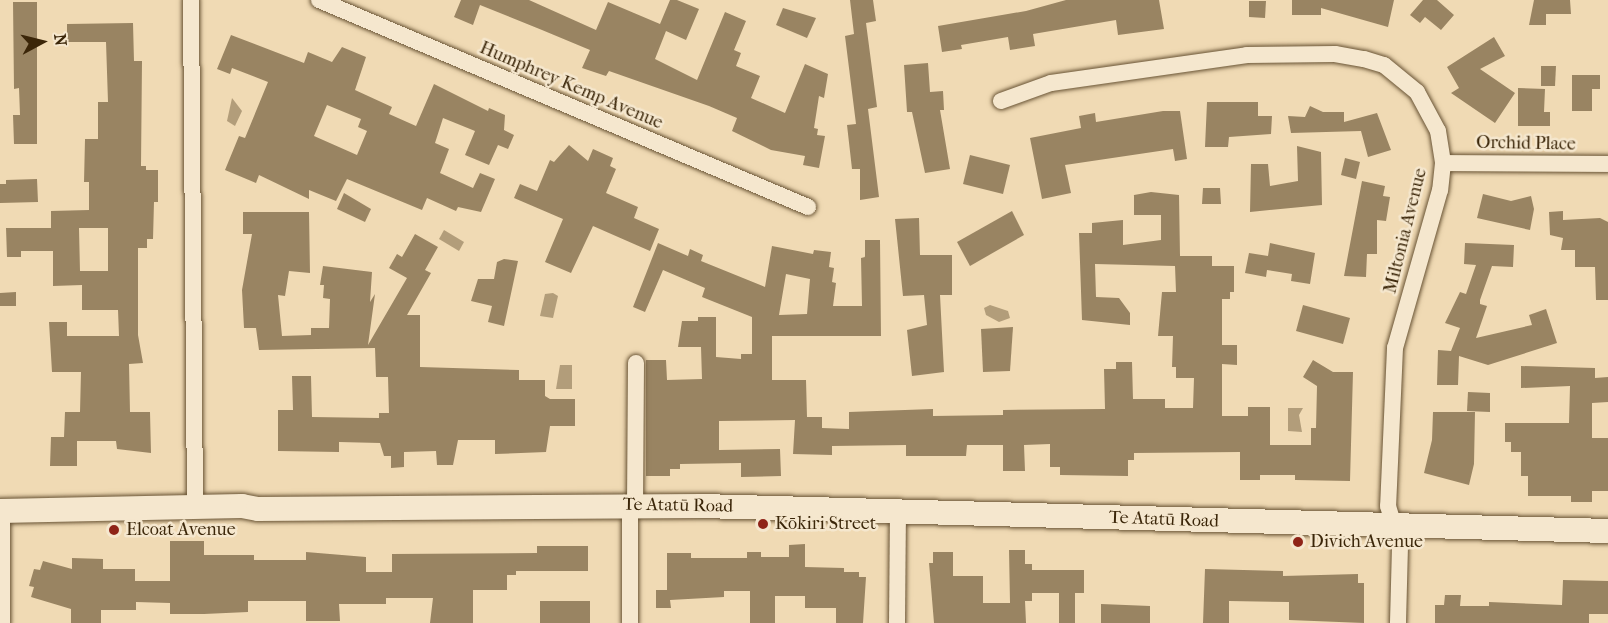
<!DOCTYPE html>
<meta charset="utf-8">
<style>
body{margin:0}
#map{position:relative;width:1608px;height:623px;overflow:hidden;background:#f0dab4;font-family:"IM FELL French Canon",serif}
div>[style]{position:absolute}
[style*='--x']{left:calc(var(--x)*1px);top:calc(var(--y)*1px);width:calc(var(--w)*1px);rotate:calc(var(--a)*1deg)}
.water>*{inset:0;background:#b29d7a}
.building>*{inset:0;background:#998462}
.roads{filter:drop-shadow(0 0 2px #685334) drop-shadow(0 0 2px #685334)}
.street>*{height:16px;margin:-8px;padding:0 8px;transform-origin:8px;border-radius:8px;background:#f5e7ce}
.secondary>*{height:24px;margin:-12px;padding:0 12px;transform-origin:12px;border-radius:12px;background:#f5e7ce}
.dots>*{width:16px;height:16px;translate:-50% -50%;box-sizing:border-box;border:3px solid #f5e7ce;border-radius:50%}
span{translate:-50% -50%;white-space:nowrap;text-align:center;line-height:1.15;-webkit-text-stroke:5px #f5e7ce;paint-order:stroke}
.street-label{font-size:18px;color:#3b2609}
.poi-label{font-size:18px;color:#3b2609}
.left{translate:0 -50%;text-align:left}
.north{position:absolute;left:12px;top:12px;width:60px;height:60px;-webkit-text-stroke:4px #f5e7ce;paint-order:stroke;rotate:83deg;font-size:16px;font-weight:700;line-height:24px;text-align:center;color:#3b2609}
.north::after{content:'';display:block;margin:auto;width:21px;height:27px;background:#3b2609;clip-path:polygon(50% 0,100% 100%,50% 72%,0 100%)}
</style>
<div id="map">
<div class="water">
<i style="clip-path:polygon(232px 98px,242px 111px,235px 126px,227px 121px)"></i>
<i style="clip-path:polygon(444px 230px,464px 242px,459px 251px,439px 239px)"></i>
<i style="clip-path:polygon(553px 293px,558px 296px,553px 318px,540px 316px,545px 294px)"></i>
<i style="clip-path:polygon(990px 305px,1008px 311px,1010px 318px,999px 322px,986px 315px,984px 308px)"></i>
<i style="clip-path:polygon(560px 365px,572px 365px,572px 389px,556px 389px)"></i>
<i style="clip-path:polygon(1288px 408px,1303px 408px,1299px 415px,1302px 432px,1288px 431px)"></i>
</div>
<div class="building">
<i style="clip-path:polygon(461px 0,529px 0,596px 30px,608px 2px,660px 24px,670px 0,677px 0,699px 9px,686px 40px,666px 31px,655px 59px,697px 80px,725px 12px,746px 21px,734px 50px,741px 53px,736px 66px,760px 76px,751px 98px,785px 113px,805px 64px,828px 74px,824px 98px,819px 96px,814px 128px,818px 129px,817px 135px,825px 136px,819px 168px,803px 165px,805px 156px,771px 150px,732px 131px,737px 118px,709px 106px,609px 71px,606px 76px,582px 68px,590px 50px,542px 30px,480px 5px,473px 25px,454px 17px)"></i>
<i style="clip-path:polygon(850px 0,873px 0,876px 21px,866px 23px,877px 107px,868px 109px,879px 197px,860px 200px,860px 169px,852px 169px,847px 125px,856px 124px,845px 36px,854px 34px)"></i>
<i style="clip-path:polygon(1066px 0,1159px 0,1164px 29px,1118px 35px,1116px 20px,1033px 34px,1035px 46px,1010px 50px,1008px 37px,961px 45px,962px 49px,942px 52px,938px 26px,1026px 11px)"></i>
<i style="clip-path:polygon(1292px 0,1394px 0,1388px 27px,1321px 8px,1321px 15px,1292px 15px)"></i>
<i style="clip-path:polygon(1423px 0,1437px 0,1454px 15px,1441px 30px,1425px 17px,1420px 23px,1410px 15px)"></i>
<i style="clip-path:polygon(1534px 0,1570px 0,1571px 14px,1546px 14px,1546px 25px,1529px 25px)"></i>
<i style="clip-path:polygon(1249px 1px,1266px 1px,1265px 18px,1249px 17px)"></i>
<i style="clip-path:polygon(13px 2px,37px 2px,37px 144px,14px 144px,13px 115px,20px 115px,19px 88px,14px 89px)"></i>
<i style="clip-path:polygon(783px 8px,816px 18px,807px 38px,776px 25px)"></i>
<i style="clip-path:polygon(evenodd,133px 23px,134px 61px,142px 61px,141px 166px,146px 166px,146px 170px,158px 170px,158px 202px,154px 202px,153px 239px,147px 239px,147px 248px,138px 248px,138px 335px,143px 363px,129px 364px,130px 412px,150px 412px,151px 453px,117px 449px,116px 441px,77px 441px,77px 466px,50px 466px,51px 437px,64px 437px,65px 412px,80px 412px,81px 372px,52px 372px,49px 322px,67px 322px,67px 336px,119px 336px,118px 310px,82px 310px,82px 285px,53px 286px,53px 251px,21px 251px,21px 257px,7px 257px,6px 228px,51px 228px,51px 211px,89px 210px,89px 182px,84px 182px,85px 139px,98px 139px,98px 102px,108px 102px,106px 42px,67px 42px,67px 24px,133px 23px,79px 228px,108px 228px,108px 271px,80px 271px,79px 228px)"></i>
<i style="clip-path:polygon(evenodd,231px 35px,304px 63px,308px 52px,332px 62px,342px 47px,366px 57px,355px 90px,392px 107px,389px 114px,416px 126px,434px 84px,488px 111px,489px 108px,505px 115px,504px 130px,514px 135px,508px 149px,498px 145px,489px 165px,465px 155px,475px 131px,443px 118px,435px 143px,449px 149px,440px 173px,473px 188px,480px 173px,495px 179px,481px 212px,458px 207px,456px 211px,427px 198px,422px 210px,347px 179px,336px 201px,309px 190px,309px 199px,259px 175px,256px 183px,225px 170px,239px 136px,245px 138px,268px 82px,232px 68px,230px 74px,217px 69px,231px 35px,327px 105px,361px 119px,358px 127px,367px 131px,357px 155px,314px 136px,327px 105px)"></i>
<i style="clip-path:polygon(1494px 37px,1505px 56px,1480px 69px,1515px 93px,1495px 123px,1451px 93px,1459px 88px,1447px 67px)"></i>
<i style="clip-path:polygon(928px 63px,930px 92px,943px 91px,944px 110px,940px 110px,950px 169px,925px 173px,912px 112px,907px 112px,904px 65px)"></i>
<i style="clip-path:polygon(1541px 66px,1556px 66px,1555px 86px,1541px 86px)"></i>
<i style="clip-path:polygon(1572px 75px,1600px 75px,1600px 89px,1592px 89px,1592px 111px,1572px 111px)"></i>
<i style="clip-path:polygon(1518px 88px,1545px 89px,1544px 112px,1550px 112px,1550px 126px,1518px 126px)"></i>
<i style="clip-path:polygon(1207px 102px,1258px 102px,1258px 116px,1272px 116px,1271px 134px,1229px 137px,1228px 147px,1205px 147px)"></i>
<i style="clip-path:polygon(1310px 106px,1323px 112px,1344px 112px,1344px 122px,1377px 113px,1391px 150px,1368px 157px,1361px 131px,1291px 133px,1288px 116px,1305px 117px)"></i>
<i style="clip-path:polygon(1163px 111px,1180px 111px,1187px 159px,1175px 161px,1173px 149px,1065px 165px,1071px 193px,1042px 199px,1030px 138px,1081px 128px,1079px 116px,1095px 113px,1096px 122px)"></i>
<i style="clip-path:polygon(569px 145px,588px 161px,593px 149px,613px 158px,610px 166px,616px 169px,606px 193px,638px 207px,634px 218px,659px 229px,650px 251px,593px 226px,571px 273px,545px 262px,563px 219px,514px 198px,520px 184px,537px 191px,550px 160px,554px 162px)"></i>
<i style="clip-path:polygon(1297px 146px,1321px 152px,1322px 205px,1250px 212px,1251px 164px,1268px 164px,1270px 186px,1298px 181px)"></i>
<i style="clip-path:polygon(970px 155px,1010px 165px,1003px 194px,963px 184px)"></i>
<i style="clip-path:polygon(1345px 158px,1360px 162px,1356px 179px,1341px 175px)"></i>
<i style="clip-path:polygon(37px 179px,38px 202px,0 203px,0 184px,6px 184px,6px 180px)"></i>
<i style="clip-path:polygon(1362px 181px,1385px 186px,1383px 196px,1390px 197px,1386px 221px,1377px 220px,1377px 254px,1367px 254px,1366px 277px,1344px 276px)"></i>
<i style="clip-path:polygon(1203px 188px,1220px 188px,1221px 204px,1202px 204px)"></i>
<i style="clip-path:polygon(evenodd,1151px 192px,1179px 195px,1180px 256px,1212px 256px,1212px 266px,1234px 266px,1234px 292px,1230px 292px,1230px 299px,1222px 299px,1222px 345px,1237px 345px,1237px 365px,1222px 364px,1222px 416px,1248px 416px,1248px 407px,1270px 407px,1270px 445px,1311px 445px,1311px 428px,1316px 428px,1317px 386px,1303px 377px,1313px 360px,1333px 372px,1353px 372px,1350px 481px,1295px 480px,1295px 475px,1260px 475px,1260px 480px,1240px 480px,1240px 452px,1134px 453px,1134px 460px,1128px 460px,1128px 476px,1060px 475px,1060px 467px,1050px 467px,1050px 444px,1024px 445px,1025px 471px,1003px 471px,1003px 445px,967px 445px,966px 456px,906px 456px,906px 445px,832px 446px,832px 455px,793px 454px,795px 420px,719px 421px,719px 450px,780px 449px,781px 476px,741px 477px,741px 463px,680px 464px,680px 469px,670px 469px,670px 476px,646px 476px,646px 360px,666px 360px,667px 380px,702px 379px,701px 347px,678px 347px,682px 321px,698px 321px,698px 317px,716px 317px,716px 357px,741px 359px,741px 354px,752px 354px,752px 317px,702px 297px,705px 288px,663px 270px,645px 312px,633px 307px,658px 243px,688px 256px,690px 249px,703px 255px,701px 261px,765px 287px,772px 246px,813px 254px,814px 250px,831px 252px,829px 267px,834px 268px,832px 282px,836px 283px,833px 306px,862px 306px,861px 258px,865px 257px,865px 240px,880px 240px,881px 336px,772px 336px,772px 380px,806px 380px,807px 417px,822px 417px,822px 428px,849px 429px,849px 412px,933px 409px,933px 416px,1003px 415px,1003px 410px,1105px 409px,1104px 369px,1116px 369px,1116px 362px,1132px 362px,1133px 399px,1165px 399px,1165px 408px,1193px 408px,1194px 378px,1176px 378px,1176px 367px,1172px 367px,1173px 336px,1158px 336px,1162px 292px,1176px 292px,1175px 266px,1095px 264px,1096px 297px,1119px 298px,1130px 313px,1130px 325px,1082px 320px,1079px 233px,1092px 233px,1092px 223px,1123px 220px,1123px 245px,1161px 240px,1161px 215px,1134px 215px,1134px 195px,1151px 192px,786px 274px,810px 279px,807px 314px,779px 315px,786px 274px)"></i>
<i style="clip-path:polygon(344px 193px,371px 209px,365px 222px,337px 209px)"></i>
<i style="clip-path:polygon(1483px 194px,1511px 201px,1531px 196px,1534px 209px,1530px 230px,1477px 218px)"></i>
<i style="clip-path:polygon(1012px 211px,1024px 235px,970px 266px,957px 242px)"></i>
<i style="clip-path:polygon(1563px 211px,1563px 220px,1600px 218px,1608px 222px,1608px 300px,1596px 300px,1595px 267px,1575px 267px,1575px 250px,1561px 250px,1563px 238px,1550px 235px,1549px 212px)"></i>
<i style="clip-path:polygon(243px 212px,309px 212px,310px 273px,289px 271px,285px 296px,278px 295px,282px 336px,311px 335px,311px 328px,329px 328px,330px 299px,323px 298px,324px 285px,320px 285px,323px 266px,372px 272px,370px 302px,375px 294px,368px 345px,407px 278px,389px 268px,397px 254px,402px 257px,415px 234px,438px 247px,425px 270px,431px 273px,407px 315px,420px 315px,420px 367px,519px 370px,519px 380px,545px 380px,545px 396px,550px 399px,575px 399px,575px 426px,550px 426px,546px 452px,495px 454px,495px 440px,458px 440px,453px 465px,437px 465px,436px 451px,404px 452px,404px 467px,391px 468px,391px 456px,384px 456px,380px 443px,339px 442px,339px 452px,278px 451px,278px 410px,293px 410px,292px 376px,311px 376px,312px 417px,379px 418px,379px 413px,389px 413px,388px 377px,376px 377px,375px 348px,259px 350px,256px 328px,244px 328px,242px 290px,252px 234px,243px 234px)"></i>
<i style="clip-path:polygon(919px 218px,920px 255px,952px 255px,952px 295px,940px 295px,944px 372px,912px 376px,907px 330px,927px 325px,924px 295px,903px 296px,895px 219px)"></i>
<i style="clip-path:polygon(1270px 243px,1315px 253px,1310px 284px,1291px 281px,1292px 274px,1267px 270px,1266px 277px,1245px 273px,1249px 253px,1268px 256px)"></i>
<i style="clip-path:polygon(1465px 243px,1514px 245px,1513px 267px,1492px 266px,1480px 300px,1480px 304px,1487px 306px,1476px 338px,1532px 325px,1529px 315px,1546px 309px,1557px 343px,1488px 365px,1459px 356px,1458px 385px,1437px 385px,1438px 350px,1451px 351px,1460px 328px,1445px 323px,1460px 292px,1466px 294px,1476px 265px,1464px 264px)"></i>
<i style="clip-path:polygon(504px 259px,518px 261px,504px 326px,488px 322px,492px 306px,471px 301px,478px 279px,494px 279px,497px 262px)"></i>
<i style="clip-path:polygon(16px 292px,16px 306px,0 306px,0 293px)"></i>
<i style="clip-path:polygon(1303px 305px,1350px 318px,1343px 344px,1296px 331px)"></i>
<i style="clip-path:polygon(1013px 327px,1010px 371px,983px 372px,981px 329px)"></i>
<i style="clip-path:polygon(1521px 366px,1595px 368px,1595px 378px,1608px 377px,1608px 402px,1592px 403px,1592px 438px,1608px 438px,1608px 491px,1592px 491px,1592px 502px,1571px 502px,1571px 496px,1528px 496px,1528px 476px,1521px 476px,1521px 452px,1511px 452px,1511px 442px,1505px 442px,1505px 423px,1569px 423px,1570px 386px,1521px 388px)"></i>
<i style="clip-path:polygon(1468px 392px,1490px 393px,1490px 412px,1467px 411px)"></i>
<i style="clip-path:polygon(1433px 412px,1475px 412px,1474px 464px,1469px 485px,1424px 473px,1432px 440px)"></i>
<i style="clip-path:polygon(170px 541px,204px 541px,204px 555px,254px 555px,254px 560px,306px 560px,306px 552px,366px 557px,366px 572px,392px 572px,392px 554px,537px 553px,537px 546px,588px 546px,588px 571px,516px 571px,516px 575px,507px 575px,507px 590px,473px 590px,473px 623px,430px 623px,433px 598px,386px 598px,386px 604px,339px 604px,340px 621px,306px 621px,306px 601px,248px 601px,248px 612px,204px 614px,170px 614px,170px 603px,136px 602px,136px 610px,101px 610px,101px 623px,71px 623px,71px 609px,31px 597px,34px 587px,29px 586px,34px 569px,40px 570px,43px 561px,72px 569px,72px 558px,103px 559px,103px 569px,135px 569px,135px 581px,170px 581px)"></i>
<i style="clip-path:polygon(805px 544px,805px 567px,844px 568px,844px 572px,859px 572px,859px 577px,866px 577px,863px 623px,836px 623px,836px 608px,805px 608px,805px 596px,775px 596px,775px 623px,750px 623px,750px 591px,724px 591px,724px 597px,670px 600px,671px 608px,656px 608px,656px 590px,667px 590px,667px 553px,691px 553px,691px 558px,747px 558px,747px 552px,761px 552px,761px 557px,789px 557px,789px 545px)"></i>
<i style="clip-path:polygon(1009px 550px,1025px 550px,1025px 564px,1032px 564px,1032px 570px,1084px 570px,1084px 593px,1075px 593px,1075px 623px,1059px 623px,1059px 593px,1032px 593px,1032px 601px,1025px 601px,1026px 623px,934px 623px,929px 563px,933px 563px,933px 552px,953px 552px,953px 576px,983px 576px,983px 603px,1010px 603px)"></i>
<i style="clip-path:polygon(1205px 569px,1283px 571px,1283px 576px,1358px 574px,1358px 583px,1364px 583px,1364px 623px,1289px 620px,1289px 602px,1229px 601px,1229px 623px,1203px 623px)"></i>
<i style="clip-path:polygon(1563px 580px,1608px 581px,1608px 614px,1589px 614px,1589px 623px,1435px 623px,1435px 605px,1444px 605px,1445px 595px,1461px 595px,1460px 606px,1489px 606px,1489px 602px,1562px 605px)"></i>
<i style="clip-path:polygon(540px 601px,590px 601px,590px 623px,540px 623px)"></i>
<i style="clip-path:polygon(1101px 604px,1150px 606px,1150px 623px,1101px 623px)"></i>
</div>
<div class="roads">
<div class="street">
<i style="--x:191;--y:0;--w:506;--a:89.55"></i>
<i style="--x:319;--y:0;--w:531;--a:22.94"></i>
<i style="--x:1001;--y:101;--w:53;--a:-19.8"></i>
<i style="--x:1051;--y:83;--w:198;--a:-8.1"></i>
<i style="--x:1247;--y:55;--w:88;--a:-0.7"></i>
<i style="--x:1335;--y:54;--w:29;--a:10"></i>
<i style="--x:1364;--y:59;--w:21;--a:17"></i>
<i style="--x:1384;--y:65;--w:43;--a:39.3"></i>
<i style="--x:1417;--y:92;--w:44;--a:61.7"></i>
<i style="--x:1438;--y:131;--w:32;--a:81"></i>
<i style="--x:1443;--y:163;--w:27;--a:96"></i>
<i style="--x:1440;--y:190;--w:164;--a:105.9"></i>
<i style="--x:1395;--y:348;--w:158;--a:92.5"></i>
<i style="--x:1388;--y:506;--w:42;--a:73.3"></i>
<i style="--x:1400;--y:546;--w:77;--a:91.5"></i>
<i style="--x:1443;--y:163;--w:165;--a:0.3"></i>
<i style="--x:630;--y:506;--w:117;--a:90"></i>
<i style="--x:635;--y:506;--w:143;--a:-89.6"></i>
<i style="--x:2;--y:511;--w:112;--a:90"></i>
<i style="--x:897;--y:623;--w:112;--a:-89.5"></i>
</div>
<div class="secondary">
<i style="--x:0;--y:511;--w:242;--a:-1.2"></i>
<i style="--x:242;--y:506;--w:16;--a:11"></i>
<i style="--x:258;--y:509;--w:444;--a:-0.4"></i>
<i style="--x:702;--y:506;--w:906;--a:1.58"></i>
</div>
</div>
<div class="dots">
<i style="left:763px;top:524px;background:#8f2418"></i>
<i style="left:114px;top:530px;background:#8f2418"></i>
<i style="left:1298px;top:542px;background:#8f2418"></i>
</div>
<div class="street-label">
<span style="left:571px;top:86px;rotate:23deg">Humphrey Kemp Avenue</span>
<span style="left:1526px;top:144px;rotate:1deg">Orchid Place</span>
<span style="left:1406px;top:231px;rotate:-76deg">Miltonia Avenue</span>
<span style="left:678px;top:506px;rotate:1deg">Te Atatū Road</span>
<span style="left:1164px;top:520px;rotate:2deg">Te Atatū Road</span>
</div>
<div class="poi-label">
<span class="left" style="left:775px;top:524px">Kōkiri Street</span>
<span class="left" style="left:126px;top:530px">Elcoat Avenue</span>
<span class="left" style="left:1310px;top:542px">Divich Avenue</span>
</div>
<div class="north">N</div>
</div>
